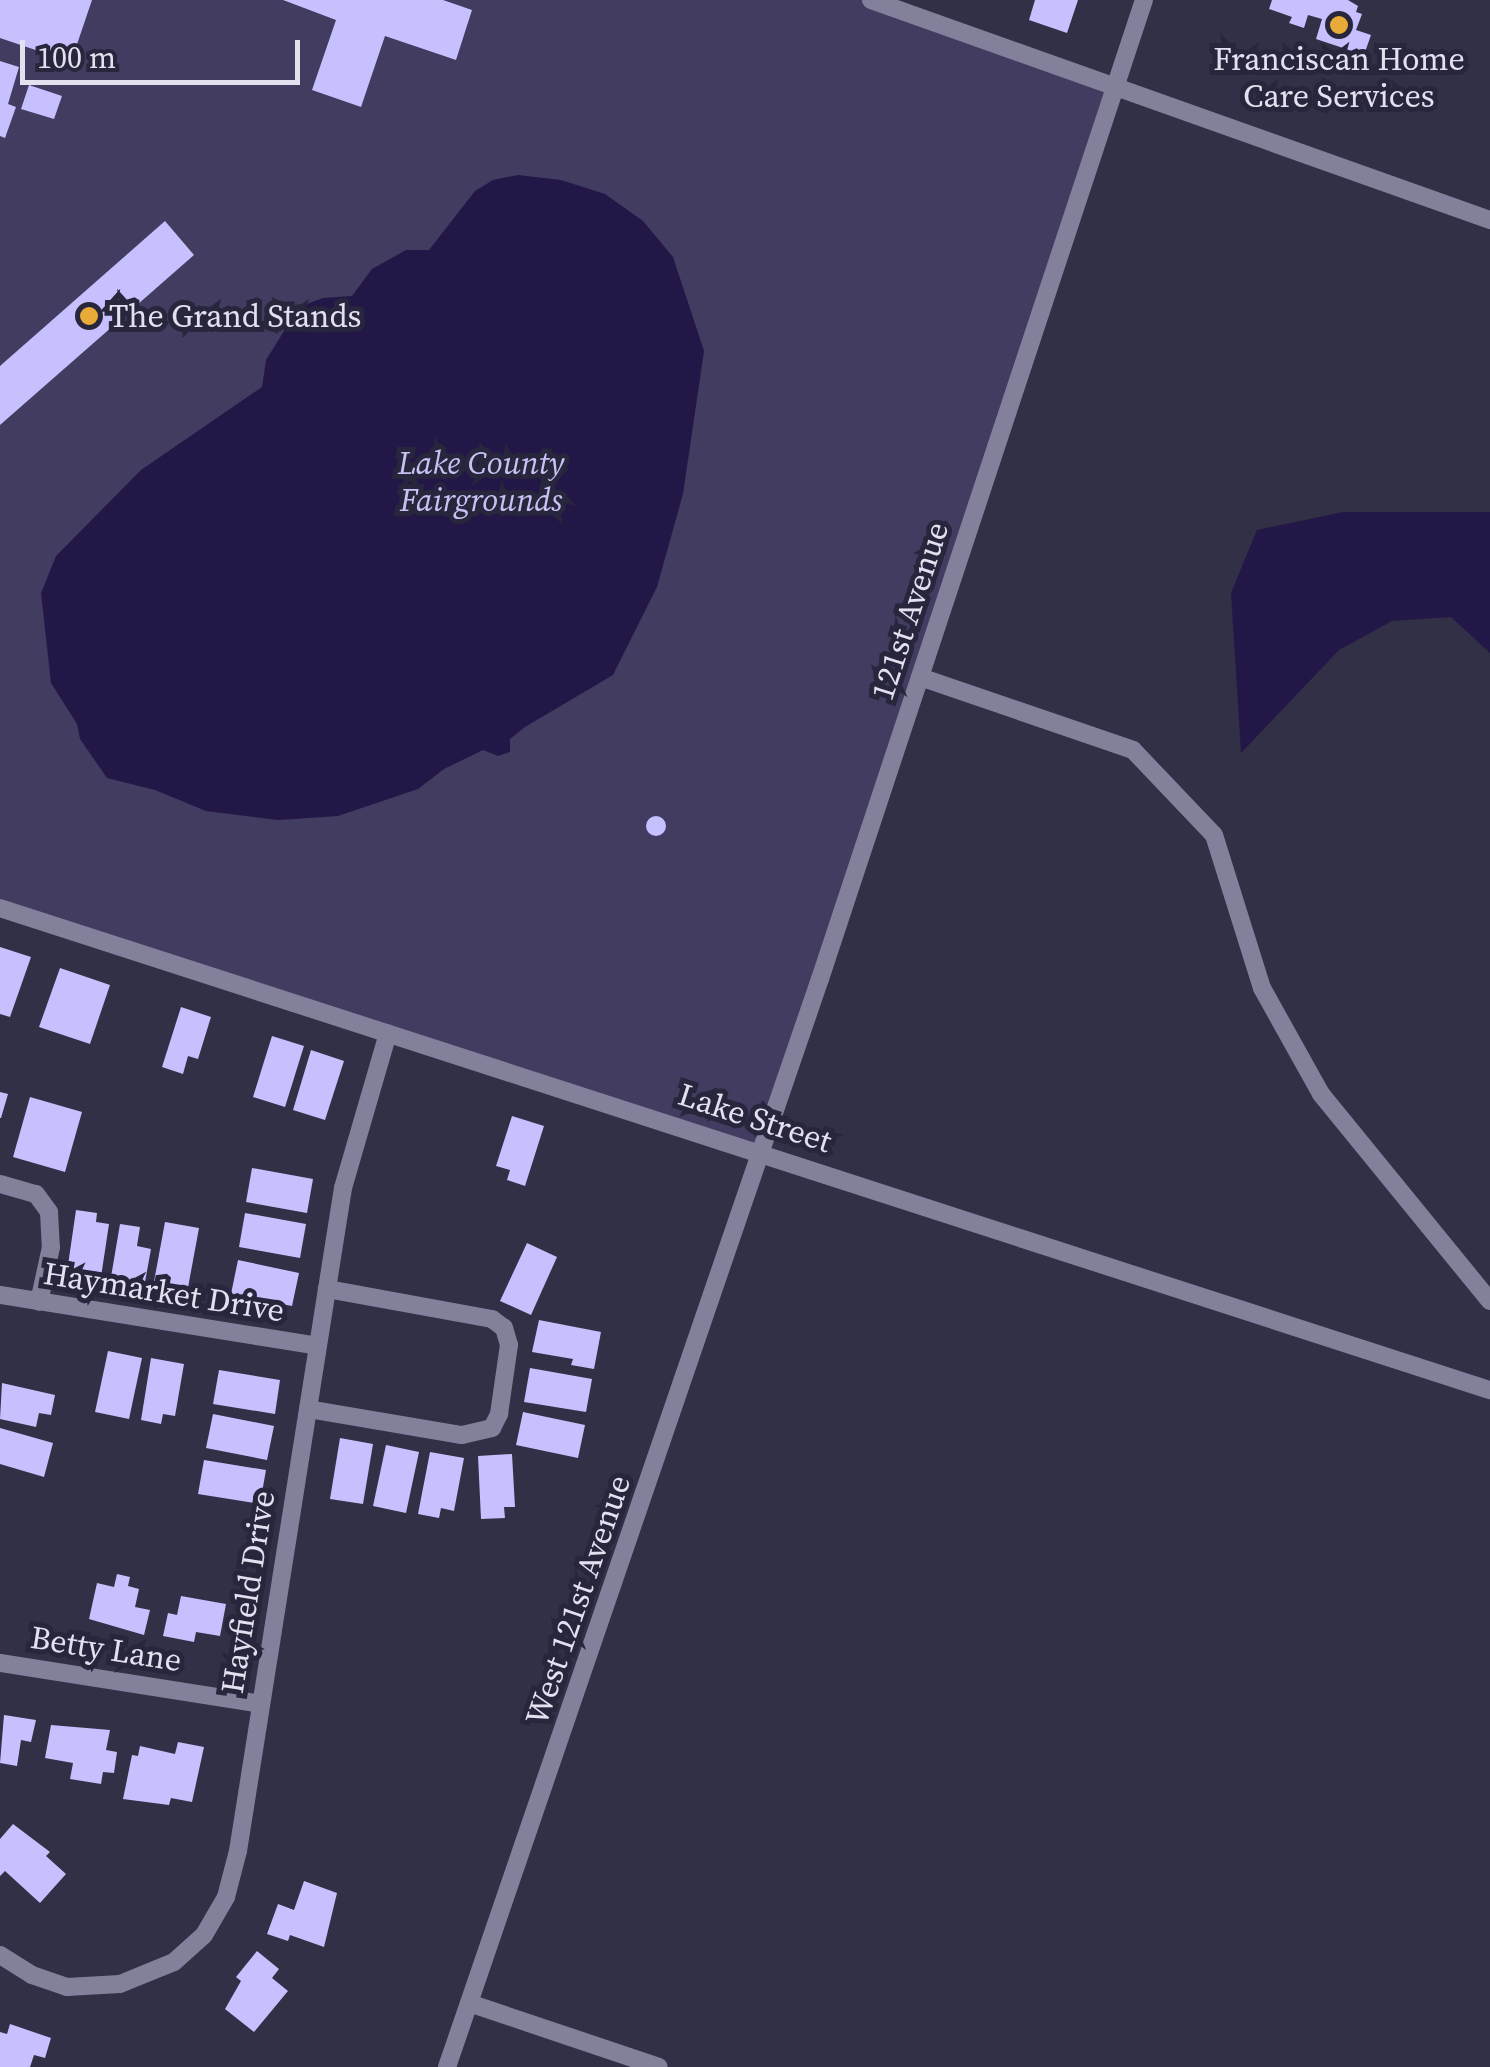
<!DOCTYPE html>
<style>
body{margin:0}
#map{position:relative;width:1490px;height:2067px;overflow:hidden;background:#323046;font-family:"Source Serif 4",serif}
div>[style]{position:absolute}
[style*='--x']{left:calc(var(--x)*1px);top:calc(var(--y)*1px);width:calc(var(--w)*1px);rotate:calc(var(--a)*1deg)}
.green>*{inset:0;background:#413c60}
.water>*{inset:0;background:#231748}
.building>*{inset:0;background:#c7c0ff}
.round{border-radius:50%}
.minor>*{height:18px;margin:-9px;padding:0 9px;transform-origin:9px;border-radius:9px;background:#83809b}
.dots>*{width:28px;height:28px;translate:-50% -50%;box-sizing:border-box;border:5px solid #28263c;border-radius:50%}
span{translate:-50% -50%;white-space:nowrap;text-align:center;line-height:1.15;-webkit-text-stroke:10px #28263c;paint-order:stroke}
.poi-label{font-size:32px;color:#e3e1f0}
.left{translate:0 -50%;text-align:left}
.park-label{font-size:32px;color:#c7c2f4;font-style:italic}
.street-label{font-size:32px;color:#e3e1f0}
.scale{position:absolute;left:20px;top:40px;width:280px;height:45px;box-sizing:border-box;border:5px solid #e3e1f0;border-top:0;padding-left:12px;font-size:30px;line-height:35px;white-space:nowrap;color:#e3e1f0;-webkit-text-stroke:8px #28263c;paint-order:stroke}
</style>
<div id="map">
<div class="green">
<i style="clip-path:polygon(0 0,873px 0,1123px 89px,762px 1151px,0 907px)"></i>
</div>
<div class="water">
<i style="clip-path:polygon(518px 175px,561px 180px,605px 194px,643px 221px,673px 257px,704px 351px,683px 494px,657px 587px,613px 675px,525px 727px,510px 739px,510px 752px,498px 756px,483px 750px,444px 769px,418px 789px,338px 816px,278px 820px,206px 811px,155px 790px,107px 778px,80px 739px,77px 724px,51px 683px,41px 593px,56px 556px,141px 470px,262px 387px,266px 360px,299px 307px,323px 298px,352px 296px,372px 269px,406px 250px,429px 250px,475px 191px,493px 180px)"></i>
<i style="clip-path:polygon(1343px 512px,1490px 512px,1490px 653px,1451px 617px,1392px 621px,1339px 650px,1241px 753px,1231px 593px,1257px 530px)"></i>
</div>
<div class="building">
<i style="clip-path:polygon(0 0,92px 0,71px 62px,0 38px)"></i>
<i style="clip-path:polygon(283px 0,443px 0,472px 10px,456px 60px,385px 36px,361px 107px,312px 90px,336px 20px)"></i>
<i style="clip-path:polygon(1035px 0,1078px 0,1067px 33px,1029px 20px)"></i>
<i style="clip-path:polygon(1272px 0,1348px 0,1358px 6px,1356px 12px,1362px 14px,1356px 30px,1371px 35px,1364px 55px,1316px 39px,1322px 19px,1308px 15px,1304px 28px,1289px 23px,1292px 17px,1269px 9px)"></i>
<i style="clip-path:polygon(0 61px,19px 67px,8px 104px,16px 107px,5px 138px,0 136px)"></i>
<i style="clip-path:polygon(29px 85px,62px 96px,54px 119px,21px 109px)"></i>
<i style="clip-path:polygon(165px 221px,194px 255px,0 425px,0 366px)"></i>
<i class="round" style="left:646px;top:816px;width:20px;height:20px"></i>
<i style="clip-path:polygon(0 947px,31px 957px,10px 1017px,0 1014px)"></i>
<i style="clip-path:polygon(60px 968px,110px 985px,90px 1044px,39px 1027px)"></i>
<i style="clip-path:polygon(181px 1007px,211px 1017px,198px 1059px,188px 1056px,183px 1074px,162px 1067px)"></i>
<i style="clip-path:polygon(272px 1036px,304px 1046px,285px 1107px,253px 1097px)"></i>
<i style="clip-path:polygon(311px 1050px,344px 1061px,325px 1120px,293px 1110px)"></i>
<i style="clip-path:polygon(0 1092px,8px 1094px,1px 1118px,0 1118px)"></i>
<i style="clip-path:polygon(30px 1097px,82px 1112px,65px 1172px,13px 1157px)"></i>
<i style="clip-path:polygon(512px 1116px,544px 1126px,525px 1186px,507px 1180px,510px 1170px,496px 1166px)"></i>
<i style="clip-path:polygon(252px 1168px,313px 1179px,307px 1213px,246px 1202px)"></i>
<i style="clip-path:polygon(76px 1210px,97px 1213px,96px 1222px,109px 1224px,101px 1277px,67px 1272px)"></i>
<i style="clip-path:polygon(245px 1213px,306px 1224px,300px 1258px,239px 1247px)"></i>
<i style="clip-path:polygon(165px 1222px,199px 1228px,187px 1293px,153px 1287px)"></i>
<i style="clip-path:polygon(120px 1224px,140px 1227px,137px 1246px,151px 1249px,145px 1282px,111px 1277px)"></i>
<i style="clip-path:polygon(527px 1243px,557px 1257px,531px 1315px,500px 1301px)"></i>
<i style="clip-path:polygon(238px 1260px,299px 1273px,292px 1306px,231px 1294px)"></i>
<i style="clip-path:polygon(539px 1320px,601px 1332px,594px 1369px,571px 1365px,573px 1359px,532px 1352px)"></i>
<i style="clip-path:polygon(108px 1351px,142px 1358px,129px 1419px,95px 1412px)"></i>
<i style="clip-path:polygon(151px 1358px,184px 1364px,175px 1416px,163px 1414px,161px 1424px,141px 1420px)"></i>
<i style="clip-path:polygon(530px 1368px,592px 1379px,586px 1412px,524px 1402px)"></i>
<i style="clip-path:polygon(219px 1370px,280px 1380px,275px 1414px,213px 1404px)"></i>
<i style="clip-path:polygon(2px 1383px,55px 1395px,51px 1415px,39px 1413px,36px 1427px,0 1419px)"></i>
<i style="clip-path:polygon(523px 1412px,585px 1425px,578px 1458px,516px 1445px)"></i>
<i style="clip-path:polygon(213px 1414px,274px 1426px,267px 1460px,206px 1448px)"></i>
<i style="clip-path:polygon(0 1428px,53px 1443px,44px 1477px,0 1464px)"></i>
<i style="clip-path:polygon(340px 1438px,373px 1444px,363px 1504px,330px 1499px)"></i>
<i style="clip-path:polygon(386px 1445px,419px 1452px,406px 1513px,373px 1506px)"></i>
<i style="clip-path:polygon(430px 1452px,464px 1458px,454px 1511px,441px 1508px,439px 1518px,418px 1514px)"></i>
<i style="clip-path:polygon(512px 1454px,515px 1507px,504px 1507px,505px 1518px,481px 1519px,478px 1456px)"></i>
<i style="clip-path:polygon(204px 1460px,266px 1470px,260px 1504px,198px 1494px)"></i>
<i style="clip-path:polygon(117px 1574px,130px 1577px,128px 1586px,139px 1589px,135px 1607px,150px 1610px,144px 1635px,89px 1619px,97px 1583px,114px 1587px)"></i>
<i style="clip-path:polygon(181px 1596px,226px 1604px,220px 1636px,196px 1632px,194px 1642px,163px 1636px,168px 1613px,177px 1615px)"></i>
<i style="clip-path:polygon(4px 1715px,36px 1720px,31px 1742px,21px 1740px,17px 1766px,0 1763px)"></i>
<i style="clip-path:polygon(51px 1725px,110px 1730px,106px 1750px,117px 1752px,114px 1773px,103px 1772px,101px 1784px,70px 1779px,73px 1763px,45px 1758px)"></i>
<i style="clip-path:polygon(178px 1742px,204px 1747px,192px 1802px,171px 1798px,169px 1805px,123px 1799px,132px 1755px,138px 1756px,140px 1746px,175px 1754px)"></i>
<i style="clip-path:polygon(13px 1824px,50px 1852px,46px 1856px,66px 1874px,40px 1903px,5px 1871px,0 1876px,0 1839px)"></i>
<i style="clip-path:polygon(304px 1881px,337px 1893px,324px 1947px,290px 1935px,288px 1941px,267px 1934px,278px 1904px,294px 1910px)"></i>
<i style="clip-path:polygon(257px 1951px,279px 1969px,272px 1978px,288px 1991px,254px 2032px,225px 2009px,241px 1981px,236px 1977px)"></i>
<i style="clip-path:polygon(10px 2024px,51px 2038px,45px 2058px,34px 2055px,30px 2067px,0 2067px,0 2032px,7px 2034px)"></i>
</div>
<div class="minor">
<i style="--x:871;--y:0;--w:657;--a:19.57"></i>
<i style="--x:920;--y:677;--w:225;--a:18.9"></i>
<i style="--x:1133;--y:750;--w:117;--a:46.4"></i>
<i style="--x:1214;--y:835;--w:160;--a:72.6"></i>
<i style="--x:1262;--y:988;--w:121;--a:60.9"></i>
<i style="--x:1321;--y:1094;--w:267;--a:50.8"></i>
<i style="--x:0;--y:908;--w:1566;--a:17.93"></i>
<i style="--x:0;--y:1184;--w:37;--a:16"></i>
<i style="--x:36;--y:1194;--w:22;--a:54"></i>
<i style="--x:49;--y:1212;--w:35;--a:87"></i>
<i style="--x:51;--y:1247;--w:56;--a:102.3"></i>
<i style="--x:0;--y:1295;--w:322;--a:9.1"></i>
<i style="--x:308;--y:1409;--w:156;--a:9.6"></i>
<i style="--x:462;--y:1435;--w:31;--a:-13"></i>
<i style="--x:492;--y:1428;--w:16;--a:-63"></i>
<i style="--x:499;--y:1414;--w:70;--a:-81.8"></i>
<i style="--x:509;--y:1345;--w:18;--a:-106"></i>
<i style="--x:504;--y:1328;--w:15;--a:-143"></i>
<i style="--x:492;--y:1319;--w:168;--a:-169.7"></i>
<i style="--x:0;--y:1663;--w:264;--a:8.9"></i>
<i style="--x:0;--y:1955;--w:38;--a:32"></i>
<i style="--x:32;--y:1975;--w:37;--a:19"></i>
<i style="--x:67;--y:1987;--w:53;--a:-3.2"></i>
<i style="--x:120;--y:1984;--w:58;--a:-22.2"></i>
<i style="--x:174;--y:1962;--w:40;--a:-42"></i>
<i style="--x:204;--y:1935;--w:44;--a:-59.9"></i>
<i style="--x:226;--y:1897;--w:48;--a:-75.4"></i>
<i style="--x:238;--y:1851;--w:671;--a:-81"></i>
<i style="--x:343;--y:1188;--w:161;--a:-73.8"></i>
<i style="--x:469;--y:2003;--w:200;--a:18.6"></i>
<i style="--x:447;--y:2067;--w:1150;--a:-71.08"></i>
<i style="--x:820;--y:979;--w:1031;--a:-71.69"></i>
</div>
<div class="dots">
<i style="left:1339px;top:25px;background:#e8ab37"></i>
<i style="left:89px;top:316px;background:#e8ab37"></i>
</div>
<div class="poi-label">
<span style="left:1339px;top:78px">Franciscan Home<br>Care Services</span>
<span class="left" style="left:109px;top:316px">The Grand Stands</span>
</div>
<div class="park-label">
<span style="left:481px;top:482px">Lake County<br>Fairgrounds</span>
</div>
<div class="street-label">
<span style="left:910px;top:611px;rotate:-72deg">121st Avenue</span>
<span style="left:755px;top:1118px;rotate:18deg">Lake Street</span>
<span style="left:164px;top:1292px;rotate:9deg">Haymarket Drive</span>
<span style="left:248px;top:1592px;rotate:-81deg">Hayfield Drive</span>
<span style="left:578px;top:1600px;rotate:-71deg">West 121st Avenue</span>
<span style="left:106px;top:1649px;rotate:9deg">Betty Lane</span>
</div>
<div class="scale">100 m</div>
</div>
